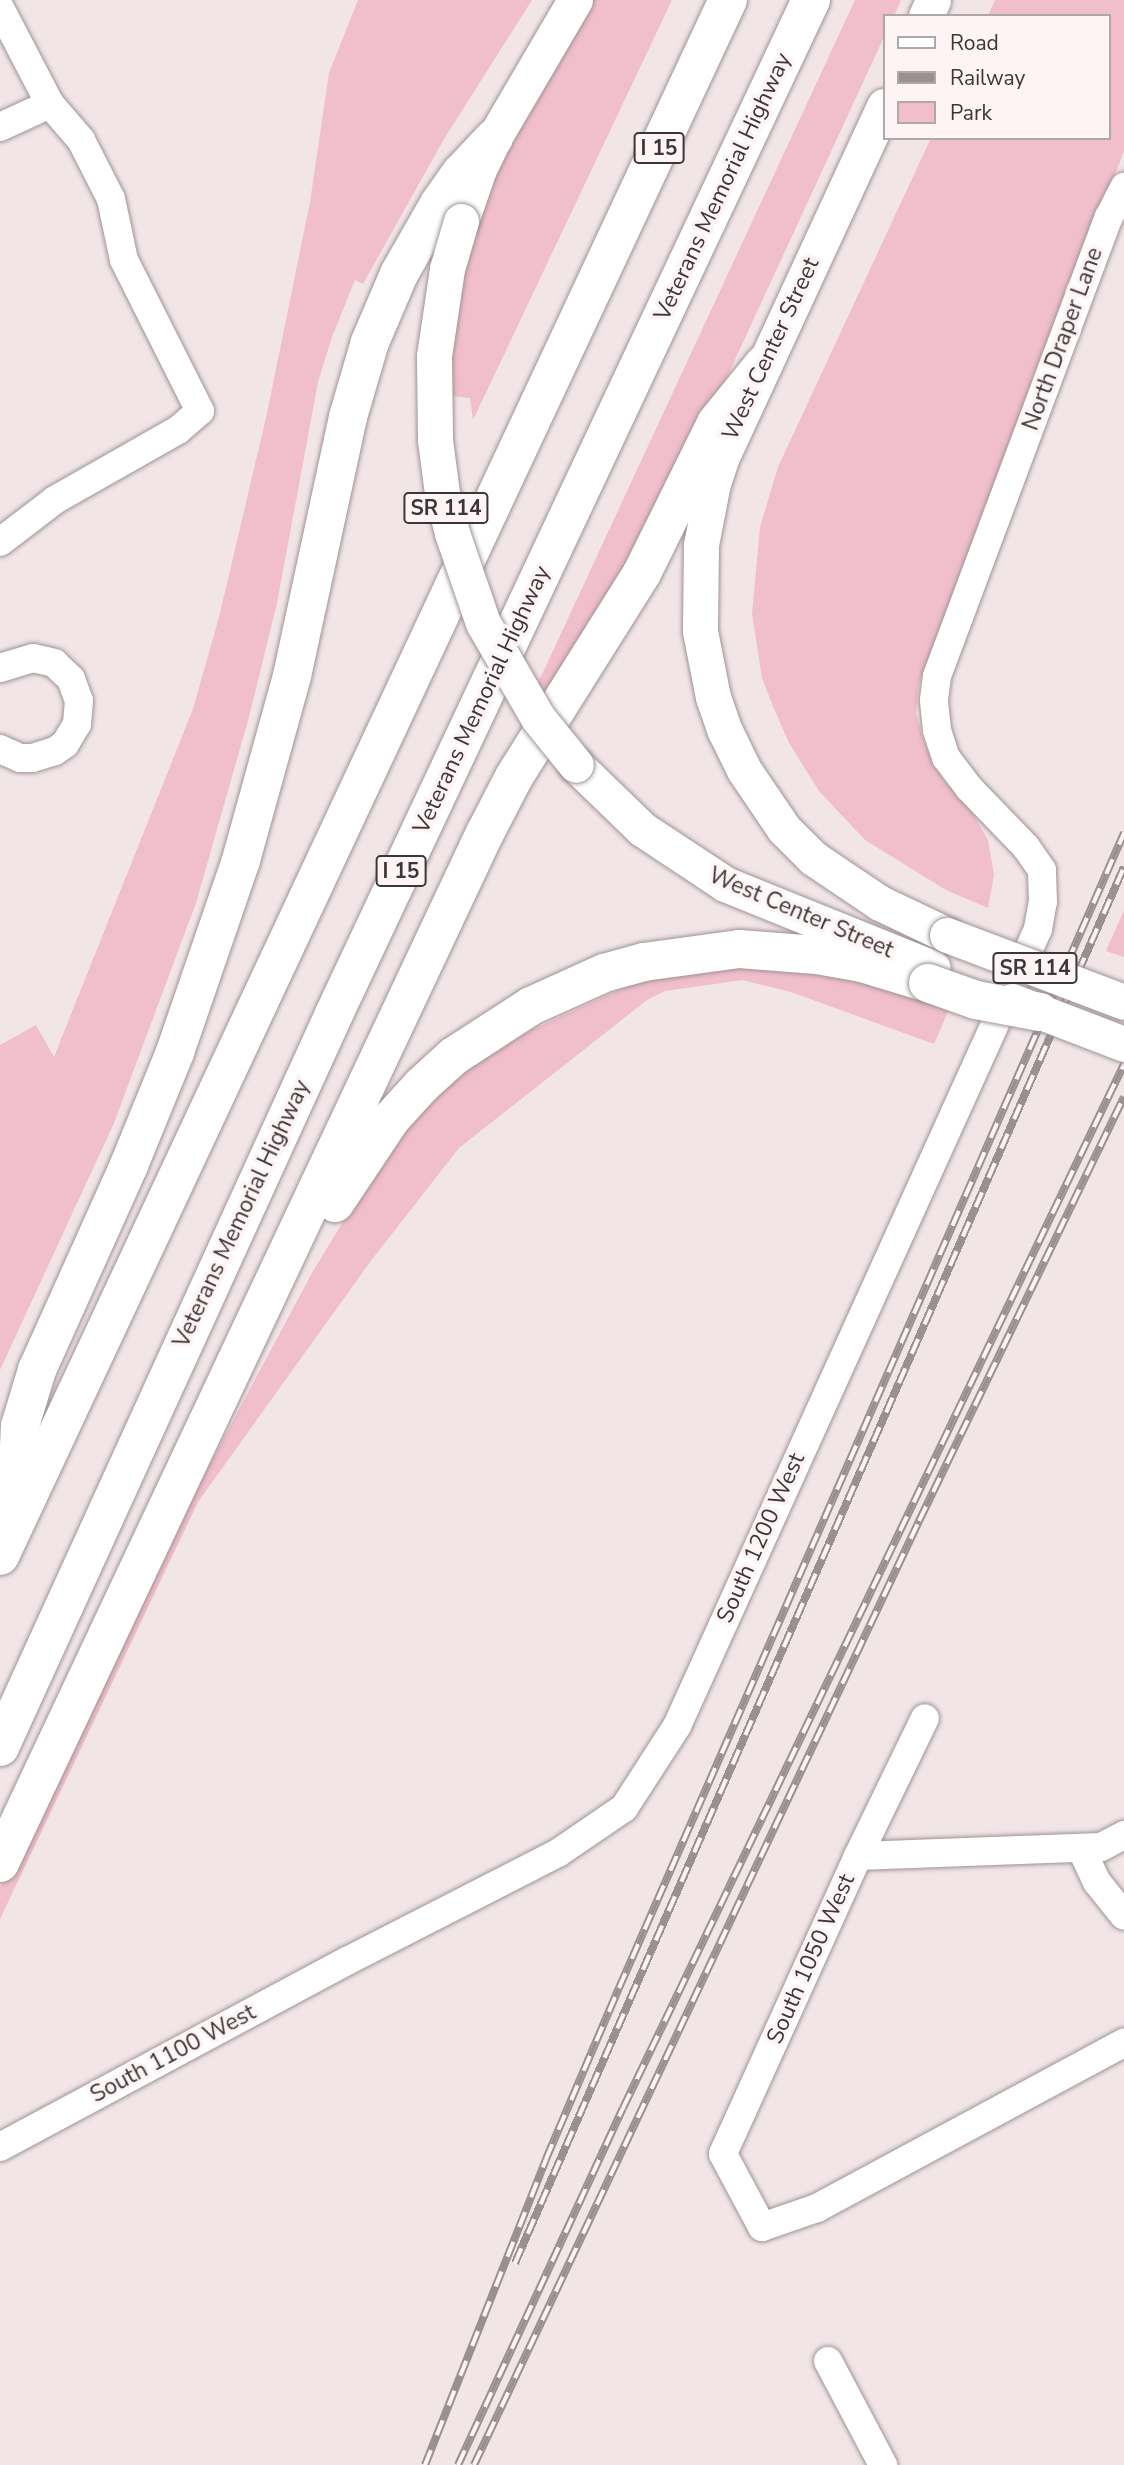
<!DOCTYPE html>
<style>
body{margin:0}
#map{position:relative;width:1124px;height:2465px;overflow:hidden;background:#f2e5e8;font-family:"Nunito Sans",sans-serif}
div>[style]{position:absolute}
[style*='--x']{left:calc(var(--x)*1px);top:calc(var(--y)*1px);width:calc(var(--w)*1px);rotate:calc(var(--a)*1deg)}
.green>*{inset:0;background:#f1becb}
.roads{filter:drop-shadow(0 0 2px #9f9395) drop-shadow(0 0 2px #9f9395)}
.minor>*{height:28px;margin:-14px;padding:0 14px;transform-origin:14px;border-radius:14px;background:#fff}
.major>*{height:35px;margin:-17.5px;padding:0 17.5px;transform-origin:17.5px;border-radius:17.5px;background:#fff}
.highway>*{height:38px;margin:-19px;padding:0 19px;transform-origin:19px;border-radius:19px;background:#fff}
.rail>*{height:8px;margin-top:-4px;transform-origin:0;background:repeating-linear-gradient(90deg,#fef3f5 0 16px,#999092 0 32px);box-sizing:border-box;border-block:2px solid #999092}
.bridges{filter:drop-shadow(0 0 2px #9f9395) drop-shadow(0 0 2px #9f9395)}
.major-bridge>*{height:35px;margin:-17.5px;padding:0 17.5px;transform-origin:17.5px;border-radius:17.5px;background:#fff}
.highway-bridge>*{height:38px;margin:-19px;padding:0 19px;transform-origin:19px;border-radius:19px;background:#fff}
span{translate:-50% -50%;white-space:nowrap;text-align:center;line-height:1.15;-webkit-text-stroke:7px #fef3f5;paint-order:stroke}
.shield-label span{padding:2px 5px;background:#fef3f5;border:2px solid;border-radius:5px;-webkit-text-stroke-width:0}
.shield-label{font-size:21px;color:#3b3637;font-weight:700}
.street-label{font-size:23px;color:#3b3637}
.legend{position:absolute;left:883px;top:14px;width:228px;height:126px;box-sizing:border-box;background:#fef3f5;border:2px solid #b0a7a9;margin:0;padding:9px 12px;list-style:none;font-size:21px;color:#3b3637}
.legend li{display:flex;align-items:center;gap:14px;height:35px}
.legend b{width:35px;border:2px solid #b0a7a9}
</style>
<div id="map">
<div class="green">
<i style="clip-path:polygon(358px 0,532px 0,444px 139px,363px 284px,355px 280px,332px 337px,318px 382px,277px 603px,249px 717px,196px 903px,114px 1123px,0 1370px,0 1045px,36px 1025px,54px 1057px,193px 709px,219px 617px,266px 418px,310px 202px,329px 73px)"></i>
<i style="clip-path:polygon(592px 0,672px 0,473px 420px,470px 398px,451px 396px,452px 341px,470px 244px,492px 171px)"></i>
<i style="clip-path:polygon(855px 0,901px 0,894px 16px,884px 16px,884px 37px,702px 431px,643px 544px,549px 697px,538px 683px)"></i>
<i style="clip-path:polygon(995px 0,1124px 0,1124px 151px,919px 683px,916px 713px,925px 745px,944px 781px,967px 803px,988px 840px,994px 875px,988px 908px,946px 890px,865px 840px,819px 791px,789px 743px,772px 704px,762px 678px,752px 614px,760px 527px,778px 467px,931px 138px,1108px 138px,1108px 16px,988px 16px)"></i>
<i style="clip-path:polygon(1124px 910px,1124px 957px,1106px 951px)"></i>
<i style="clip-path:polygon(742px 965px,848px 975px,950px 1007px,934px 1044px,791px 992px,742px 980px,665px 991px,647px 1000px,459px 1148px,370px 1262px,198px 1502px,0 1919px,0 1887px,179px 1522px,312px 1273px,380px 1161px,424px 1106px,465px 1064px,505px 1042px,639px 981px)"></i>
</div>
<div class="roads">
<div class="minor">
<i style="--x:0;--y:8;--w:108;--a:62.5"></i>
<i style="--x:50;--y:104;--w:48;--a:49.3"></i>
<i style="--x:81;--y:140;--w:66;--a:63"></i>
<i style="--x:111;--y:199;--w:62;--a:78"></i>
<i style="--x:124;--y:260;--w:169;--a:63.3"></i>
<i style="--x:200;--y:411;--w:29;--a:139"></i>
<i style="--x:178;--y:430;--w:142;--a:150.4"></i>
<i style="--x:55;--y:500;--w:69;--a:142.6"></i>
<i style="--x:0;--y:127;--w:55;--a:-24.7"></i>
<i style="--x:0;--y:668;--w:34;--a:-17"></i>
<i style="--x:33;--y:658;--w:22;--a:13"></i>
<i style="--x:54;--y:663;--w:23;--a:43"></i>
<i style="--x:71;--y:679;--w:23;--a:70"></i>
<i style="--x:79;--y:701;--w:23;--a:95"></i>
<i style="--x:77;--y:724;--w:23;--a:121"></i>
<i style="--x:65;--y:744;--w:12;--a:145"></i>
<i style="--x:55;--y:751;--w:24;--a:163"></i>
<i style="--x:32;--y:758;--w:12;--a:180"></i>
<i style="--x:20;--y:758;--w:22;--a:-156"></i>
<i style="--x:1124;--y:1835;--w:26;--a:152"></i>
<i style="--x:1101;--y:1847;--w:243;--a:177.9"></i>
<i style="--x:858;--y:1856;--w:327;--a:114.4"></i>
<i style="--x:723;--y:2154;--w:83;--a:61.9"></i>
<i style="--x:762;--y:2227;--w:58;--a:-19.1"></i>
<i style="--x:817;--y:2208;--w:349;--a:-28.3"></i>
<i style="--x:1081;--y:1848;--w:38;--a:65"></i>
<i style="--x:1097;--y:1882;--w:43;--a:51.5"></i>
<i style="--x:858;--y:1856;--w:153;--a:-64.1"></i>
<i style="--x:0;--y:2147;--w:394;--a:-28.2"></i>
<i style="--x:347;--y:1961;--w:237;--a:-27.1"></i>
<i style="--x:558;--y:1853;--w:80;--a:-34.3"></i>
<i style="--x:624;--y:1808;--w:98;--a:-57.1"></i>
<i style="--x:677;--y:1726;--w:875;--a:-65.63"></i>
<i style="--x:1038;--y:929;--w:27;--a:-80"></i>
<i style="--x:1043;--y:902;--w:32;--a:-92"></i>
<i style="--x:1042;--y:870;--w:28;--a:-125"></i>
<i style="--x:1026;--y:847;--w:82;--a:-134"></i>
<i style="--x:969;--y:788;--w:38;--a:-127"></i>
<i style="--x:946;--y:758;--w:29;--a:-108"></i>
<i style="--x:937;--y:730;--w:30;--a:-96"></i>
<i style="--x:934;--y:700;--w:24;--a:-83"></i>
<i style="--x:937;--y:676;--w:490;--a:-69.5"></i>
<i style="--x:1109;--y:217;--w:34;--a:-63"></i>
<i style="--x:828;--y:2361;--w:118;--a:62.1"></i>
</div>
<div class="major">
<i style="--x:926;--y:16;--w:17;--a:-66"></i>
<i style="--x:884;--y:106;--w:386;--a:114.8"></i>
<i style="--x:722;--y:456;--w:28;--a:108"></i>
<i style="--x:713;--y:483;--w:63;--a:101"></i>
<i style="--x:701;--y:545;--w:86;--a:90.7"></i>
<i style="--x:700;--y:631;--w:67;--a:78.9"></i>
<i style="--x:713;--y:697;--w:36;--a:71"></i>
<i style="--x:725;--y:731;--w:43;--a:64"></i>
<i style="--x:744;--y:770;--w:71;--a:55.9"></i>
<i style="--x:784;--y:829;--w:41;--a:45"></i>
<i style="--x:813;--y:858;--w:81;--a:33.9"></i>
<i style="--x:880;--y:903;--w:74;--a:25.5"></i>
<i style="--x:461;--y:221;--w:55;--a:-70.9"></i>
<i style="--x:479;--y:169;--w:34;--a:-64"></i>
<i style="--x:494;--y:138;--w:160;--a:-59.6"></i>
<i style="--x:576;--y:765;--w:92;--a:44.1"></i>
<i style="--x:642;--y:829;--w:100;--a:33.5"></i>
<i style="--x:725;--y:884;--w:224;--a:22"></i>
</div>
<div class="highway">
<i style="--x:335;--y:1203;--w:101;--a:-56.3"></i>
<i style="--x:391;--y:1119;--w:46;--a:-47.6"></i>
<i style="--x:422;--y:1085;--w:43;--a:-42.2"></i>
<i style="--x:454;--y:1056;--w:92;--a:-33"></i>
<i style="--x:531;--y:1006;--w:80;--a:-24.3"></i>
<i style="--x:604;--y:973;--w:41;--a:-15.4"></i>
<i style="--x:644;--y:962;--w:96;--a:-7.8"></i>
<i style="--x:739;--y:949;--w:78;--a:4.4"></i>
<i style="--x:817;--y:955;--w:46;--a:10.1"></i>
<i style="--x:862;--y:963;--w:69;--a:16.9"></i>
<i style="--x:16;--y:1505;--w:79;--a:-87.1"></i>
<i style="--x:20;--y:1426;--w:59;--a:-73.1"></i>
<i style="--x:37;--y:1370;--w:225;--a:-65.8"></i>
<i style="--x:129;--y:1165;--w:122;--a:-67.8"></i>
<i style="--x:175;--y:1052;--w:203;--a:-71"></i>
<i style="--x:241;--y:860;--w:191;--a:-74.5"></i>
<i style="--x:292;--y:676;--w:265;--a:-77.8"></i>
<i style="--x:348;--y:417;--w:78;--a:-73.7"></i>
<i style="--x:370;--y:342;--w:74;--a:-66.9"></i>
<i style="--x:399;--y:274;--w:81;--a:-60.3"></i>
<i style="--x:439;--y:204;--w:38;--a:-55"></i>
<i style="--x:461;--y:173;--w:48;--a:-46.7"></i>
<i style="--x:0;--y:1556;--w:1718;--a:-64.93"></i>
<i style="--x:0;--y:1747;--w:806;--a:-65.5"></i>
<i style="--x:334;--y:1014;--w:1121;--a:-64.81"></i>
<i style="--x:0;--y:1863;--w:1138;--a:-64.79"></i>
<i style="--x:485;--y:833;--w:63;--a:-62.6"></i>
<i style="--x:514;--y:777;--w:241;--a:-57.9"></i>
<i style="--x:642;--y:573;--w:167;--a:-63.7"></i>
<i style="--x:716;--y:423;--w:76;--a:-50.9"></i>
</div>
</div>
<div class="rail">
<i style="--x:515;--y:2263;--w:1523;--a:-66.43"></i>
<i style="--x:425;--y:2465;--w:329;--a:-68.4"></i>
<i style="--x:546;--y:2159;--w:186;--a:-66.9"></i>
<i style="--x:619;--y:1988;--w:1261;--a:-66.38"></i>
<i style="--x:458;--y:2465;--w:393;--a:-65.2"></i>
<i style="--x:623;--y:2108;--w:1158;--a:-64.36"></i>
<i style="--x:474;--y:2465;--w:1044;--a:-64.76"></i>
<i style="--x:919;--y:1521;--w:471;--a:-64.2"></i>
</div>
<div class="bridges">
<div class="major-bridge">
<i style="--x:461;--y:221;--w:50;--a:106.3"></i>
<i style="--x:447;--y:269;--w:88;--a:98.5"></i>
<i style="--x:434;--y:356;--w:84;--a:89.3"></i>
<i style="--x:435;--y:440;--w:53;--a:82.5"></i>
<i style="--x:442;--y:493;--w:41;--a:76"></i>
<i style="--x:452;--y:533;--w:95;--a:71"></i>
<i style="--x:483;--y:623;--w:110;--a:59.9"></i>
<i style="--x:538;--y:718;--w:60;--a:51"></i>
<i style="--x:947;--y:935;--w:189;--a:20.7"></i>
<i style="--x:1012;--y:1001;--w:120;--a:21"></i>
</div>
<div class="highway-bridge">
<i style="--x:928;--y:983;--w:51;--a:19.5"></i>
<i style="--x:976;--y:1000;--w:65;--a:10.6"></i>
</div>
</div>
<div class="shield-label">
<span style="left:659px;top:148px">I 15</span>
<span style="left:446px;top:508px">SR 114</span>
<span style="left:401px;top:871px">I 15</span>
<span style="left:1035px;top:968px">SR 114</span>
</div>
<div class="street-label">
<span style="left:723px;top:187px;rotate:-65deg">Veterans Memorial Highway</span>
<span style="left:1063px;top:339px;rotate:-70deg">North Draper Lane</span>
<span style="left:771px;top:349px;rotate:-65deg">West Center Street</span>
<span style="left:482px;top:700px;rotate:-65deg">Veterans Memorial Highway</span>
<span style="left:801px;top:913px;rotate:23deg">West Center Street</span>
<span style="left:242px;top:1214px;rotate:-65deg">Veterans Memorial Highway</span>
<span style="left:761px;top:1538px;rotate:-66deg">South 1200 West</span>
<span style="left:811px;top:1959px;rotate:-66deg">South 1050 West</span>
<span style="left:173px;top:2054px;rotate:-28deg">South 1100 West</span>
</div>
<ul class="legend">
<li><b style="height:9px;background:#fff"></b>Road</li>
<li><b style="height:9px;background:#999092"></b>Railway</li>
<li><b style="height:19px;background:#f1becb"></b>Park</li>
</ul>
</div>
